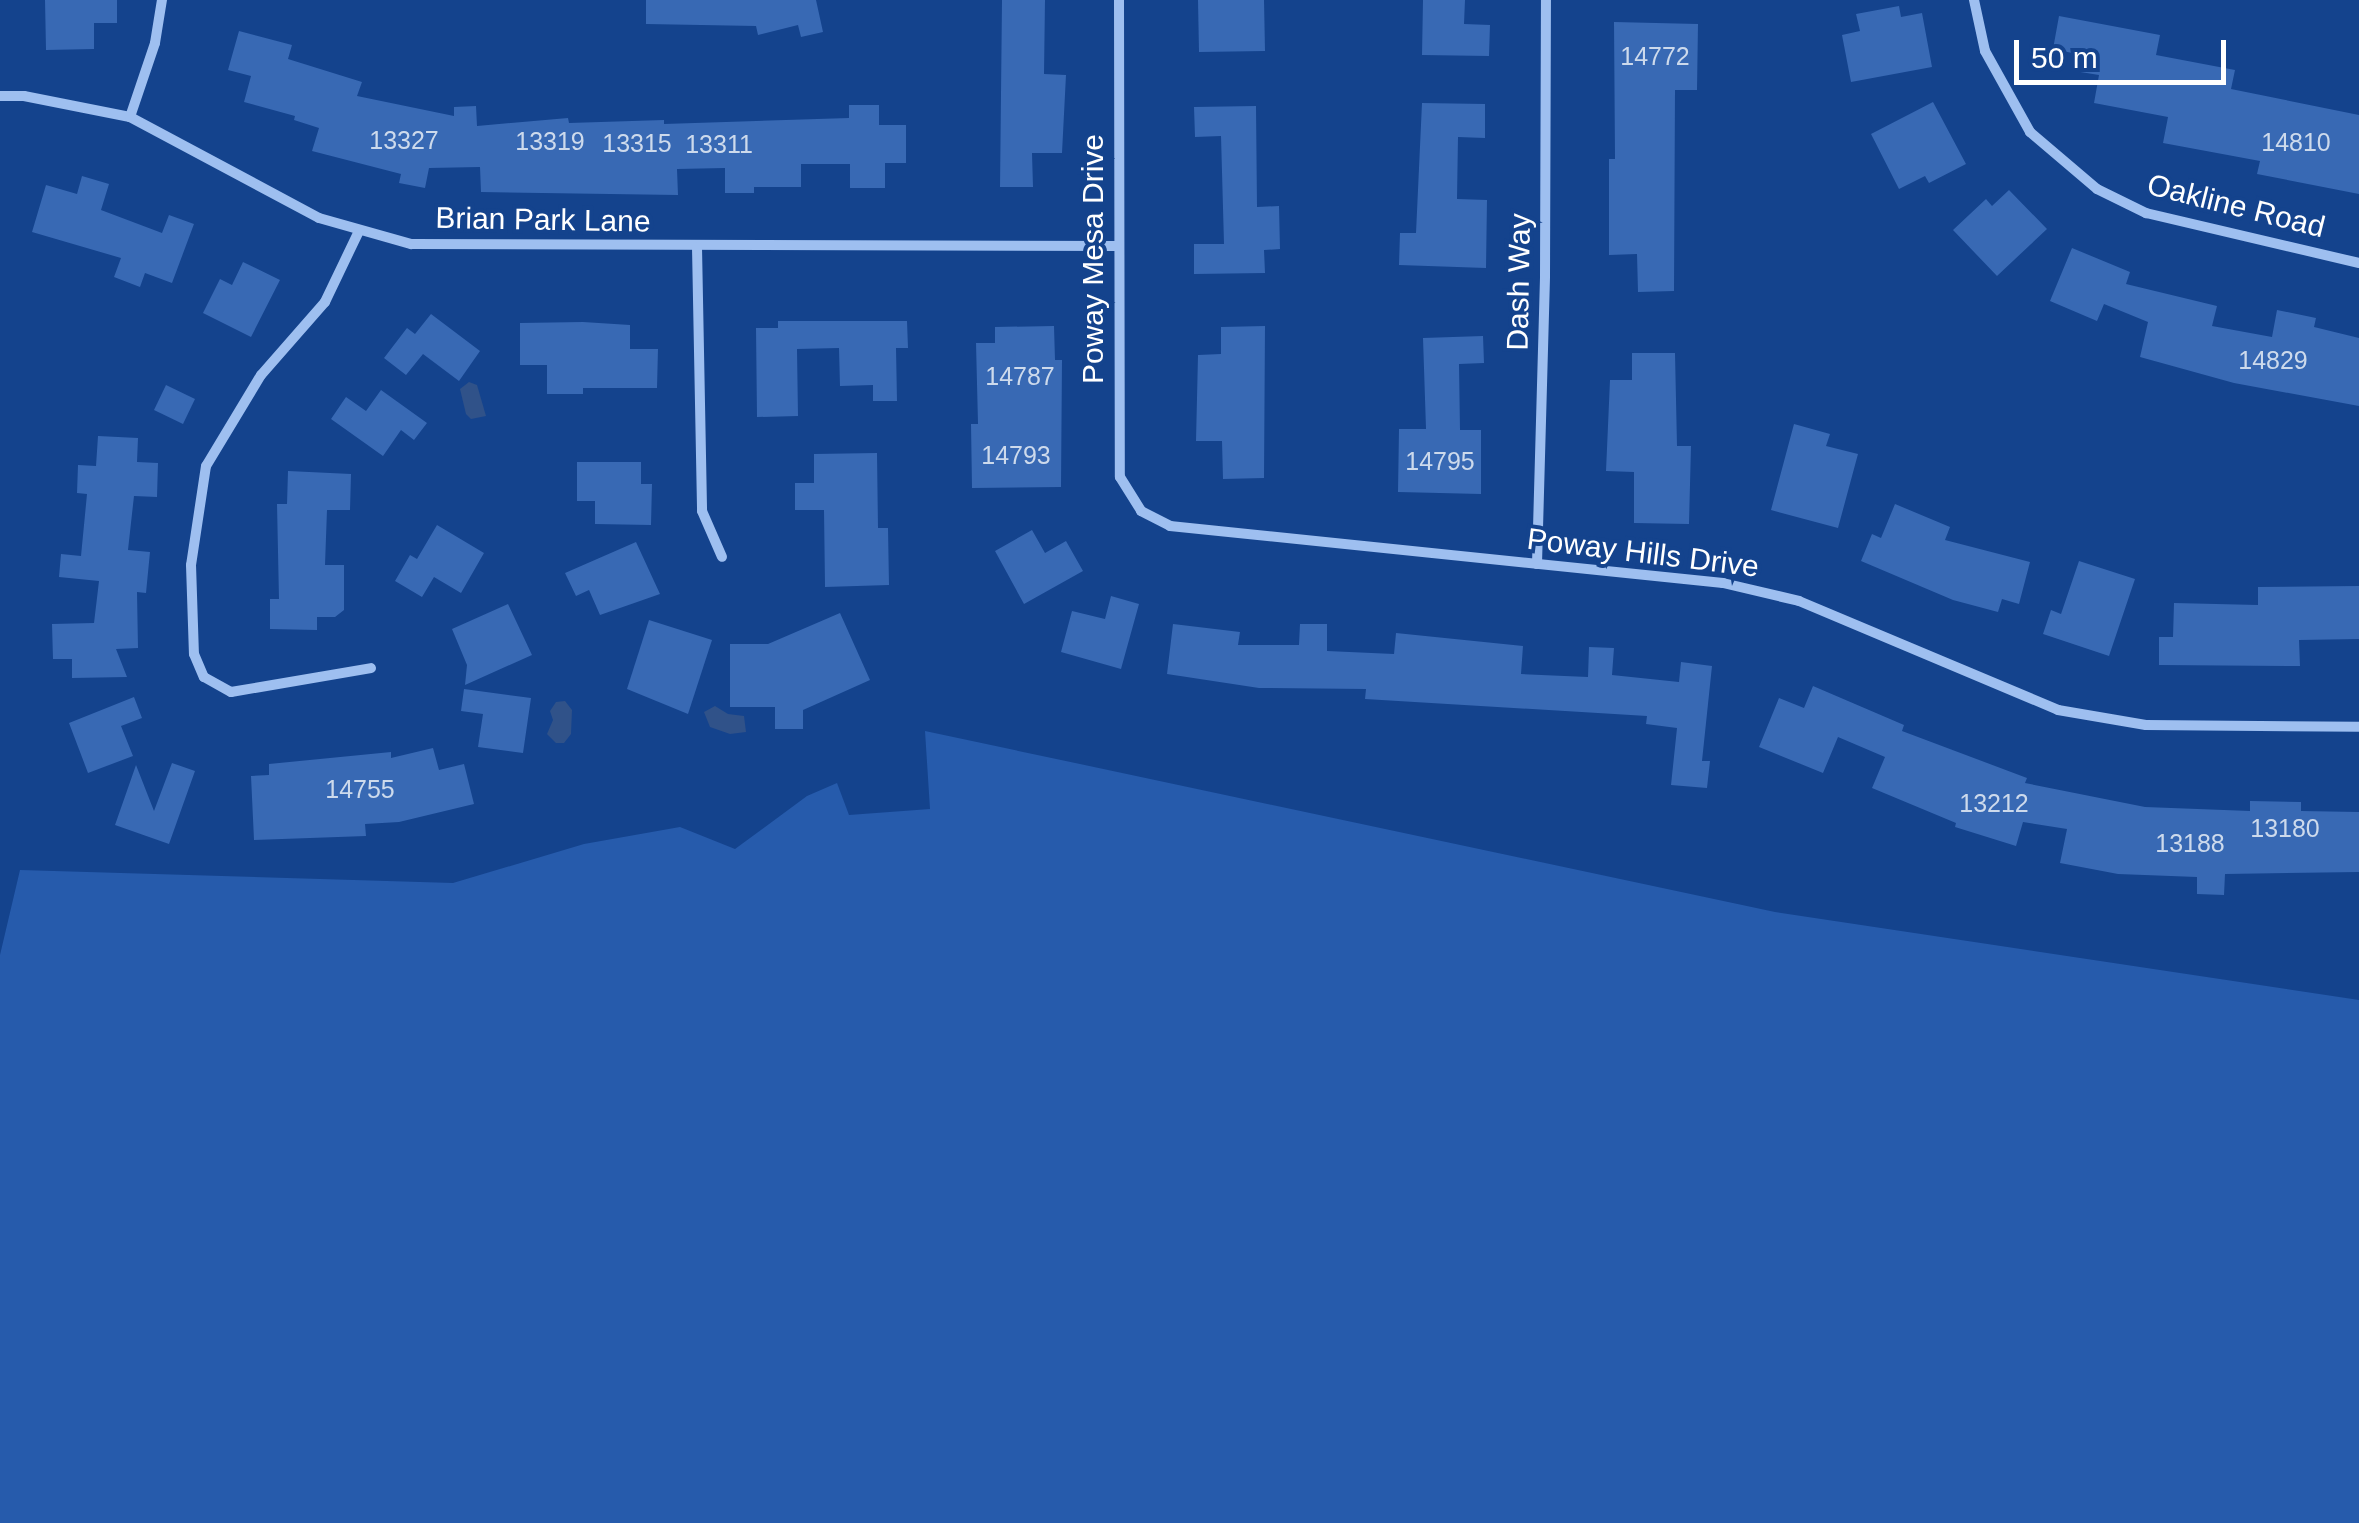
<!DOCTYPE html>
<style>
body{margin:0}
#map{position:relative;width:2359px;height:1523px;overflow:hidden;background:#14438d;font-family:Arial,sans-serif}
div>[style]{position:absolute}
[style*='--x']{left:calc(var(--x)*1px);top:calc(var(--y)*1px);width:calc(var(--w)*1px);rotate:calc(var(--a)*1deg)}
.green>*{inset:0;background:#265bac}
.water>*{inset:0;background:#305289}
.building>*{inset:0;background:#3869b4}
.street>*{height:10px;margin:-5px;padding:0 5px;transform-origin:5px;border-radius:5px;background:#9ebff0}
span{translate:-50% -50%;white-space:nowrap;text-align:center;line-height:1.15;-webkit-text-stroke:8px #14438d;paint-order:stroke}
.number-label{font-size:25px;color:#cddaec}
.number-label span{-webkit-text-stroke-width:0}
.street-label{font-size:30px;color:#fff}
.scale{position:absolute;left:2014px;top:40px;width:212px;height:45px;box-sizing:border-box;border:5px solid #fff;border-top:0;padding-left:12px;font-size:30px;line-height:35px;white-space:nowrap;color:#fff;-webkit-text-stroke:8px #14438d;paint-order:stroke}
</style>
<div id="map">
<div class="green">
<i style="clip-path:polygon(925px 731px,1775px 912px,2359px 1000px,2359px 1523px,0 1523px,0 955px,20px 870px,453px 883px,584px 844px,680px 827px,735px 849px,807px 796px,837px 783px,849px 815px,930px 809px)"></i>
</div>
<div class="water">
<i style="clip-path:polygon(469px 382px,477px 385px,486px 416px,471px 419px,466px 414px,460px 389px)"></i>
<i style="clip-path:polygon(565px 701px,572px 710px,571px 734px,564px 743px,556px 743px,547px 734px,553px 720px,550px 711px,556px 702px)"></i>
<i style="clip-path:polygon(715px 706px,728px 714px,744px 716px,746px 732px,730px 734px,710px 727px,704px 712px)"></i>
</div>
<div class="building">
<i style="clip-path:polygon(45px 0,117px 0,117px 23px,94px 23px,94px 49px,46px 50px)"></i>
<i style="clip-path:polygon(646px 0,816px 0,823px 32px,801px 37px,798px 25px,758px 35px,756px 26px,646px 24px)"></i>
<i style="clip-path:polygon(1002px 0,1045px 0,1044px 74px,1066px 75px,1062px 153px,1032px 153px,1033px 187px,1000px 187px)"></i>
<i style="clip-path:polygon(1198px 0,1264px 0,1265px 51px,1199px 52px)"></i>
<i style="clip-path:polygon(1423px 0,1465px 0,1464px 24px,1490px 25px,1489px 56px,1422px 55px)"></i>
<i style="clip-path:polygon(1899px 6px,1901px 17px,1922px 13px,1932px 67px,1851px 82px,1842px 35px,1860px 31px,1856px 14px)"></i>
<i style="clip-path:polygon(2059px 16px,2160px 35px,2156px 55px,2235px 70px,2231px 89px,2359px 115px,2359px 194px,2257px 174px,2260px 161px,2163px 143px,2168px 117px,2094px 103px,2099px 75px,2074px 71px,2077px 54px,2053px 49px)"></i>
<i style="clip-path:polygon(1614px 22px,1698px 24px,1697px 90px,1675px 90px,1674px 291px,1638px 292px,1637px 254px,1609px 255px,1609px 159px,1615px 159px)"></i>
<i style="clip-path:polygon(239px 31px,292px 45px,288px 59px,362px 82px,357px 96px,454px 116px,454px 107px,476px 106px,477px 126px,568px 118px,569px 123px,664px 120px,664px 124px,849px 118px,849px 105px,879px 105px,879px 125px,906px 125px,906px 163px,885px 163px,885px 188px,850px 188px,850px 164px,801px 164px,801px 187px,754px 187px,754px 193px,725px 193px,725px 168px,677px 169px,678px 195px,481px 192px,480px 167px,429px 168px,425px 188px,399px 183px,401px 174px,312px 151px,319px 128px,294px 120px,295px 116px,244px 102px,251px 76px,228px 70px)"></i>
<i style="clip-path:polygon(1933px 102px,1966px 164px,1929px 183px,1925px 176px,1899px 189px,1871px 134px)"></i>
<i style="clip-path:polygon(1422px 103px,1485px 104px,1485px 138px,1458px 137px,1457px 199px,1487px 200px,1486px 268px,1399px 265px,1400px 233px,1416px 233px)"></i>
<i style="clip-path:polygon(1256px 106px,1257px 207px,1279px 206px,1280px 249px,1264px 250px,1265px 273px,1194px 274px,1194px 244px,1224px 244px,1221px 136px,1195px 137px,1194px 107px)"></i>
<i style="clip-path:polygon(82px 176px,109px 184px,101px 210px,162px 233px,169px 215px,194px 224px,172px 283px,145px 273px,140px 287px,114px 277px,121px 258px,32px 232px,46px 185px,77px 194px)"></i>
<i style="clip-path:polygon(2009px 190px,2047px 229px,1997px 276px,1953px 230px,1986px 199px,1992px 206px)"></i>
<i style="clip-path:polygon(2072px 248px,2130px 272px,2126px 284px,2217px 306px,2212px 326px,2272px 337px,2277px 310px,2316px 318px,2314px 327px,2359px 338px,2359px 406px,2234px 383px,2140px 357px,2148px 322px,2104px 304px,2097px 321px,2050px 301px)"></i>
<i style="clip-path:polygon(243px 262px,280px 280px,251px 337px,203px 313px,220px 279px,232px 285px)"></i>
<i style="clip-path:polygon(431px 314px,480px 351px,459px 381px,423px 354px,406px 375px,384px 358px,407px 328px,415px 334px)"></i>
<i style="clip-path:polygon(778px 321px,907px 321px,908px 348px,896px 348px,897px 401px,873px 401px,873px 385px,840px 386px,839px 348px,797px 349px,798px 416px,757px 417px,756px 328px,778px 328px)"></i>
<i style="clip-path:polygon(583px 322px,630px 325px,630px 349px,658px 349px,657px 388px,583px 388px,583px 394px,547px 394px,547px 365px,520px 365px,520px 323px)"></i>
<i style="clip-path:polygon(1054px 326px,1055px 360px,1062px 360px,1061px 487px,972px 488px,971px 424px,978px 424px,976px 343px,995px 343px,995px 327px)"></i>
<i style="clip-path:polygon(1265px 326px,1264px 478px,1223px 479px,1222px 441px,1196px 441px,1198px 355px,1221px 354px,1221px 327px)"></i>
<i style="clip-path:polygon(1483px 336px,1484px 363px,1459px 364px,1460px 430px,1481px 430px,1481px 494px,1398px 492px,1399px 429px,1426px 429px,1423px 338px)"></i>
<i style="clip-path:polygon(1632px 353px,1675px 353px,1677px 446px,1691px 446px,1689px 524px,1634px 523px,1634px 472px,1606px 471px,1610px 380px,1632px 380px)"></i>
<i style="clip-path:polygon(166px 385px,195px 399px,183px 424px,154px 410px)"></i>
<i style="clip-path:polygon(381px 390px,427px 423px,414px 440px,401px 430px,383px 456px,331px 419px,346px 397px,366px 411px)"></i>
<i style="clip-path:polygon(1794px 424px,1830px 434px,1826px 446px,1858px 454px,1838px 528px,1771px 510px)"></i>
<i style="clip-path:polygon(98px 436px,138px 438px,137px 462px,158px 463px,157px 497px,134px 496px,128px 550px,150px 552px,146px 593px,137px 592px,138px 648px,116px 649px,127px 677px,72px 678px,72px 659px,53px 659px,52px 624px,94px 623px,99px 581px,59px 577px,61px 554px,81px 556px,87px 494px,77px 493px,78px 465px,96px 466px)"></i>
<i style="clip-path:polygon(877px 453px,878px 528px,888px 528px,889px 585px,825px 587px,824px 510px,795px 510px,795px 483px,814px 483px,814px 454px)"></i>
<i style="clip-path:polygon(577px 462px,641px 462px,641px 484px,652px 484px,651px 525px,595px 524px,595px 501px,577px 501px)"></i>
<i style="clip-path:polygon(288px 471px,351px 474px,350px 510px,327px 510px,325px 565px,344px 565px,344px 610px,335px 617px,317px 617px,317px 630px,270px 629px,270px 599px,279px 599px,277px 504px,287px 504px)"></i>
<i style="clip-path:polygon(1895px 504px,1950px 527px,1945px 540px,2030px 562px,2019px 604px,2002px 599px,1998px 612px,1953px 600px,1861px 561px,1872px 534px,1881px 538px)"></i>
<i style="clip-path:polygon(437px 525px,484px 553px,461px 593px,434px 577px,422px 597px,395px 581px,410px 555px,417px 559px)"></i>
<i style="clip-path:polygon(1032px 530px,1045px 553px,1066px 541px,1083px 571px,1024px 604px,995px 551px)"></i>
<i style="clip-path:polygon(636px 542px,660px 594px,600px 615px,589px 590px,576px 596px,565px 573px)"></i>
<i style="clip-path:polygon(2079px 561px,2135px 579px,2109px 656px,2043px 634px,2051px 610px,2061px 614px)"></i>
<i style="clip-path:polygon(2359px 586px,2359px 639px,2299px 640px,2300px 666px,2159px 665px,2159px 637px,2173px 637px,2174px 603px,2258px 605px,2258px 587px)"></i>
<i style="clip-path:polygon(1111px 596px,1139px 604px,1121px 669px,1061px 652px,1072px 611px,1105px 619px)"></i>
<i style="clip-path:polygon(508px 604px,532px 655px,465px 685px,467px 665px,452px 629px)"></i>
<i style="clip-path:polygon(840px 613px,870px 680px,803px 710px,803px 729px,775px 729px,775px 707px,730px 707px,730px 644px,768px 644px)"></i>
<i style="clip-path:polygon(649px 620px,712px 640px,688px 714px,627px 689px)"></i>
<i style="clip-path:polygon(1173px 624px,1240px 632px,1238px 645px,1299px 645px,1300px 624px,1327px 624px,1327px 651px,1394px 654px,1396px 633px,1523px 646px,1521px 674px,1588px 677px,1589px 647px,1614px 648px,1612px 675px,1679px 682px,1681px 662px,1712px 666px,1702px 761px,1710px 761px,1707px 788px,1671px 785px,1677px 728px,1646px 724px,1647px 716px,1365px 699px,1366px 689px,1259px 688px,1167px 674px)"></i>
<i style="clip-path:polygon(1813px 686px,1904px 725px,1902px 731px,2027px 778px,2025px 783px,2145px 807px,2250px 811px,2250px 801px,2301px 802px,2301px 811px,2359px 812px,2359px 872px,2225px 874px,2224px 895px,2197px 894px,2197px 877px,2118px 874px,2060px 863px,2067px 829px,2023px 822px,2016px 846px,1955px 827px,1956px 823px,1872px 788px,1885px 757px,1838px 737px,1823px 773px,1759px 747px,1779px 698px,1804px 708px)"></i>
<i style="clip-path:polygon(464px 689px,531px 698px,523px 753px,478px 747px,483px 714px,461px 711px)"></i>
<i style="clip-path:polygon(134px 697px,142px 718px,121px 726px,133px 756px,88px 773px,69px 723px)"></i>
<i style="clip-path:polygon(433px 748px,439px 770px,464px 764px,474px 804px,399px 822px,365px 824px,366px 836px,254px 840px,251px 776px,269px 775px,269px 764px,391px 752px,391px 758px)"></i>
<i style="clip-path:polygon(172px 763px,195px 771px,169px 844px,115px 825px,136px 765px,154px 811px)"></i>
</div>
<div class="street">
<i style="--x:1119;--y:0;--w:477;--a:89.9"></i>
<i style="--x:1120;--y:477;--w:40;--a:58"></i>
<i style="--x:1141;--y:511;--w:33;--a:27"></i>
<i style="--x:1170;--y:526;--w:556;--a:5.88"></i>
<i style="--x:1723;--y:583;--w:78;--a:13.3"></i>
<i style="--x:1799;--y:601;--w:281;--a:22.8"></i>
<i style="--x:2058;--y:710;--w:89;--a:9.7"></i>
<i style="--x:2146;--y:725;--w:213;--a:0.5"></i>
<i style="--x:1974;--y:0;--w:52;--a:77.8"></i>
<i style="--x:1985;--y:51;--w:93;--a:60.9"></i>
<i style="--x:2030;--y:132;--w:88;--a:40.4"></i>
<i style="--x:2097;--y:189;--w:55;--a:26.1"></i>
<i style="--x:2146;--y:213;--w:219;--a:13.2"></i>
<i style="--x:0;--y:96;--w:24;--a:0"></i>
<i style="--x:24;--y:96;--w:108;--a:11.2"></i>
<i style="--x:130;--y:117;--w:214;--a:28.1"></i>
<i style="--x:319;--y:218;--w:96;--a:15.8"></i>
<i style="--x:411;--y:244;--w:706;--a:0.16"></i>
<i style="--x:130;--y:117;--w:78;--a:-71.3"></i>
<i style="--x:155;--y:43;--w:44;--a:-80.8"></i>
<i style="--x:359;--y:231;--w:79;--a:115.6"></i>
<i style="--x:325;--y:302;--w:97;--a:131.2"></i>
<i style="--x:261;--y:375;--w:106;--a:121.1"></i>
<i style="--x:206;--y:466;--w:100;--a:98.6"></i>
<i style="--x:191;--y:565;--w:89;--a:88.1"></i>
<i style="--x:194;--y:654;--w:25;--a:67"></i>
<i style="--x:204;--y:677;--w:31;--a:29"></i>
<i style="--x:231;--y:692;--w:142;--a:-9.7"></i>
<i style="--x:697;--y:247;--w:264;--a:88.9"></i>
<i style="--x:702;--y:511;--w:50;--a:66.5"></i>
<i style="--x:1537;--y:564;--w:288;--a:-88.4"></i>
<i style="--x:1545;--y:276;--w:276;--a:-89.8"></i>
</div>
<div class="number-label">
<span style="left:1655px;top:56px">14772</span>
<span style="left:404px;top:140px">13327</span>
<span style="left:550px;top:141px">13319</span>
<span style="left:2296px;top:142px">14810</span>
<span style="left:637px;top:143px">13315</span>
<span style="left:719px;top:144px">13311</span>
<span style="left:2273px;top:360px">14829</span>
<span style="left:1020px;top:376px">14787</span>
<span style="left:1016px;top:455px">14793</span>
<span style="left:1440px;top:461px">14795</span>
<span style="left:360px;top:789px">14755</span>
<span style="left:1994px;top:803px">13212</span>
<span style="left:2285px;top:828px">13180</span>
<span style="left:2190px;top:843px">13188</span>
</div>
<div class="street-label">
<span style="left:2236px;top:206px;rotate:14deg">Oakline Road</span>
<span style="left:543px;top:220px;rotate:1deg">Brian Park Lane</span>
<span style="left:1093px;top:259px;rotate:-90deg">Poway Mesa Drive</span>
<span style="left:1519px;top:282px;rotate:-89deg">Dash Way</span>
<span style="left:1643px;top:553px;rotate:7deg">Poway Hills Drive</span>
</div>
<div class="scale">50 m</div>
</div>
